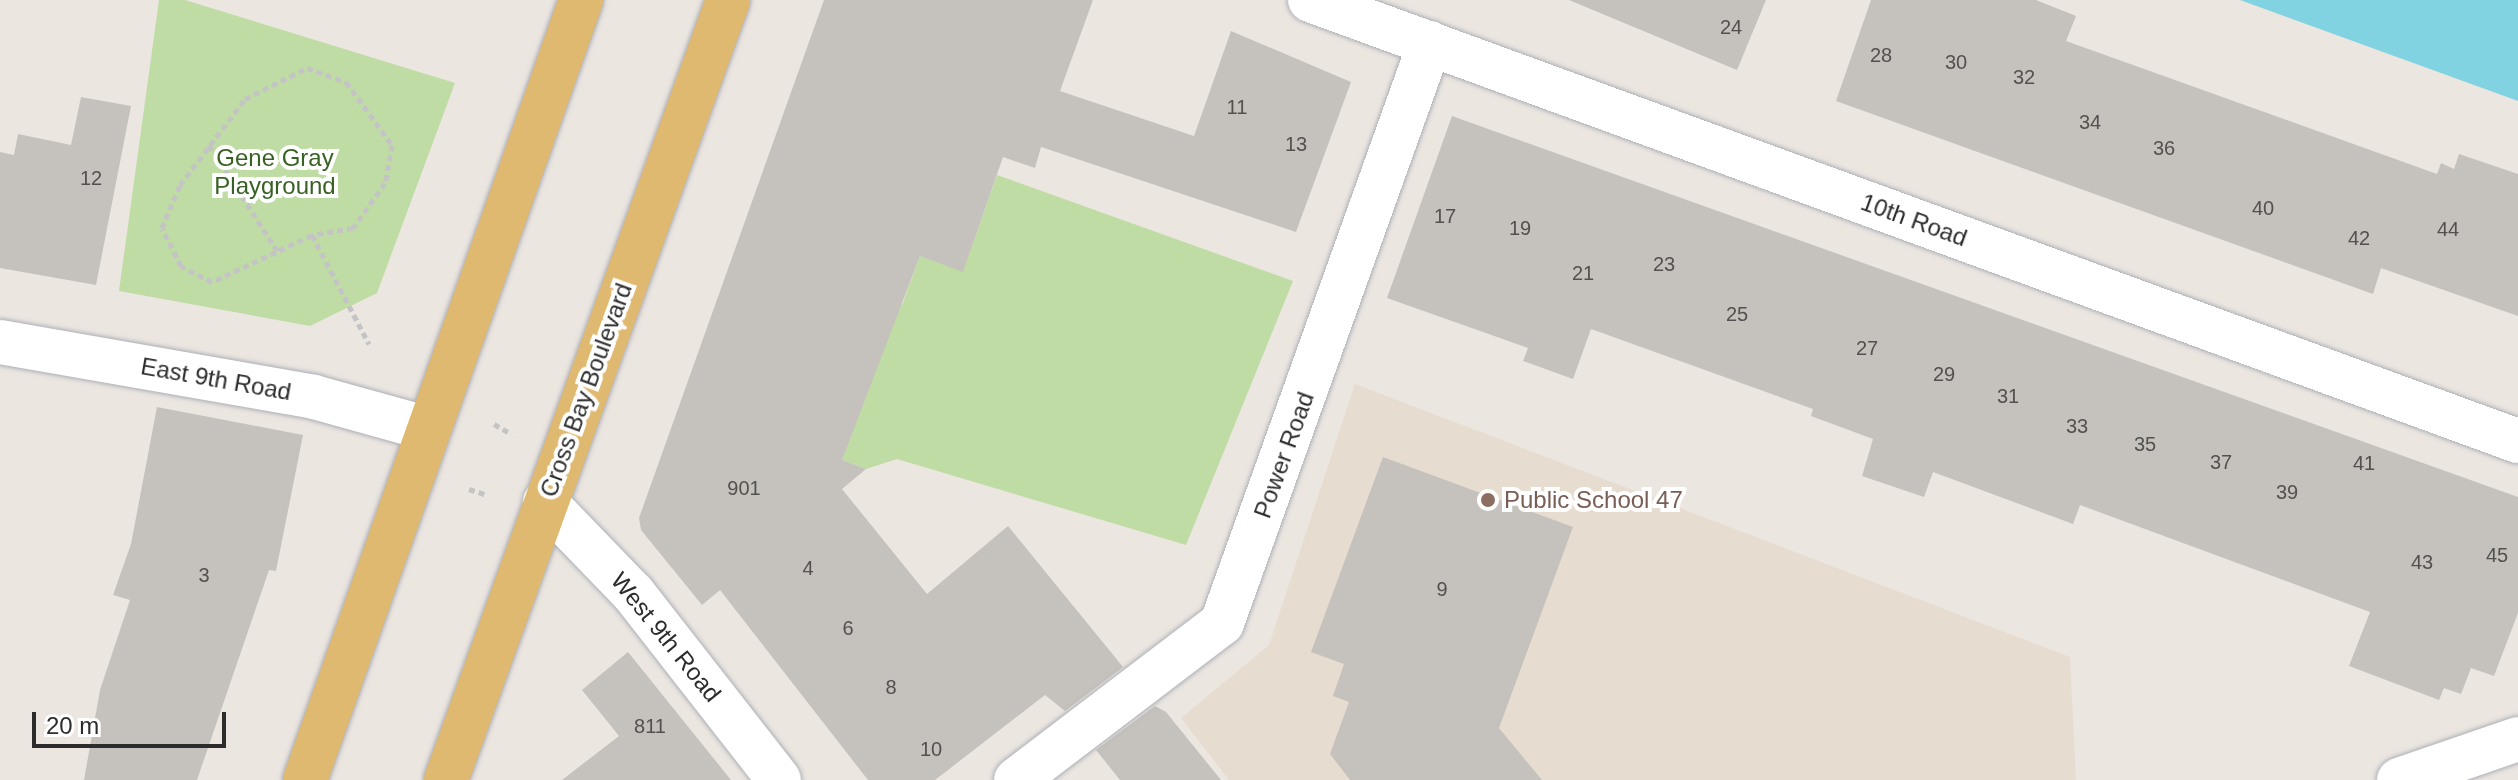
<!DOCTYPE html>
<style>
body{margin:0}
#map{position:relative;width:2518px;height:780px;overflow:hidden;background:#ece6e1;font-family:Helvetica,sans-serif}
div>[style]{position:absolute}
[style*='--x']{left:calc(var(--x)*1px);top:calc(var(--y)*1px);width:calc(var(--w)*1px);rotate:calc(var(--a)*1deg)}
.education>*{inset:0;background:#e7dcd0}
.green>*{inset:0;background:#bedca4}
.water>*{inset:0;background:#81d3e1}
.building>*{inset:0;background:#c5c1bc}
.path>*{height:5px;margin-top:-2.5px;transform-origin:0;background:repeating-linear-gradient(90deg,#c4c4c4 0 6px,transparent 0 10px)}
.roads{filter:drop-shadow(0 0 2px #adb0b7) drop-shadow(0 0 2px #adb0b7)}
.street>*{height:44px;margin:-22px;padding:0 22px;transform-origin:22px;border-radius:22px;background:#fff}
.primary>*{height:44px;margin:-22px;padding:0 22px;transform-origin:22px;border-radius:22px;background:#e0b971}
.dots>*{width:22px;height:22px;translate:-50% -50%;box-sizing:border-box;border:4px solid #fff;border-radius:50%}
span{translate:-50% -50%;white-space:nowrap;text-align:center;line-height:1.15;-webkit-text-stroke:8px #fff;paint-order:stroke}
.number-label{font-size:20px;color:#525150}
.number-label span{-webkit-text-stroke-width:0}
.park-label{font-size:24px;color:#386224}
.street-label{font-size:24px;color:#2c2c2c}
.education-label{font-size:24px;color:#785e54}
.left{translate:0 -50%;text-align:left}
.scale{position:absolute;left:32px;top:712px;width:194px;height:36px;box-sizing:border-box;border:4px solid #2c2c2c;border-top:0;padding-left:10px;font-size:24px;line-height:28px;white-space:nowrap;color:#2c2c2c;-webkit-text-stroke:6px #fff;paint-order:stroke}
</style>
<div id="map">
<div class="education">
<i style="clip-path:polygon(1355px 384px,2070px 657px,2076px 780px,1229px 780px,1181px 718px,1269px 645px)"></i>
</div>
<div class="green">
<i style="clip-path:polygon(159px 0,185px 0,455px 83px,377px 293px,310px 326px,119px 291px)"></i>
<i style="clip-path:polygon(997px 175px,1293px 281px,1186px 545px,897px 459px,866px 469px,842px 460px,883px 346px,872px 294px,902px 305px,920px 256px,963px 271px)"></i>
</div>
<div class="water">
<i style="clip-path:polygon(2240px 0,2518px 0,2518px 101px)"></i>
</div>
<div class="building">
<i style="clip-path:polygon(824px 0,1093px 0,1060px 91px,1194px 136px,1231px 31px,1351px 82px,1296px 232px,1041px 147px,1035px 168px,1003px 157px,963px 272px,920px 256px,842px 460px,866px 469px,842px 489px,927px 594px,1008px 526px,1123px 667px,1065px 711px,1045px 695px,935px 780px,868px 780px,720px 590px,702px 605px,641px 530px,639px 518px)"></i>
<i style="clip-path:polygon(1569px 0,1766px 0,1737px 70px)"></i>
<i style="clip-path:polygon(1871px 0,2036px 0,2076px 16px,2066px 41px,2437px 174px,2441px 163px,2454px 169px,2459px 154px,2518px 174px,2518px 316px,2381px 268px,2373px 294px,1836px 101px)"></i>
<i style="clip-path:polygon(81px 97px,131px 106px,96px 285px,0 268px,0 152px,14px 155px,18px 134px,71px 145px)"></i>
<i style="clip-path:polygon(1452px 116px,2518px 497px,2518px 613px,2494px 676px,2471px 668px,2461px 694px,2444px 688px,2439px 700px,2349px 666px,2370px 612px,2080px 505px,2073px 524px,1933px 472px,1924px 497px,1862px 476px,1873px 439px,1811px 416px,1813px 409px,1591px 329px,1573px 379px,1523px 361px,1528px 348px,1387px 298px)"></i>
<i style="clip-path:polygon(157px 407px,303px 435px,276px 571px,269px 570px,197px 780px,84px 780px,100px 690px,130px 600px,113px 595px,131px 544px)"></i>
<i style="clip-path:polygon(1383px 457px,1573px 527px,1499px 728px,1542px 780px,1350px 780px,1330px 754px,1349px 702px,1333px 696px,1344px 664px,1311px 652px)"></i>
<i style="clip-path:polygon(628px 652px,731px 780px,562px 780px,619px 736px,582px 690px)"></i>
<i style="clip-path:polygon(1155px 706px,1166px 712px,1221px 780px,1120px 780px,1096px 750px)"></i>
</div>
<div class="path">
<i style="--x:307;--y:68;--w:41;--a:19.7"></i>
<i style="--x:346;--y:82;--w:78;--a:53.9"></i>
<i style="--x:392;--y:145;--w:39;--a:100"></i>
<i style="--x:385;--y:183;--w:55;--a:125.4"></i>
<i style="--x:353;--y:228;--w:42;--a:170.3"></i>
<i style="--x:312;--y:235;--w:110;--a:154.8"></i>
<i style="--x:212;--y:282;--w:35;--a:-153"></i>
<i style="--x:181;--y:266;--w:42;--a:-116.6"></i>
<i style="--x:162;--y:228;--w:47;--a:-67.3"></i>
<i style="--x:180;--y:185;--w:108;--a:-52.9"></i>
<i style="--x:245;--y:99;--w:69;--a:-26.6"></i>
<i style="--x:209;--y:145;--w:127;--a:57.2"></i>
<i style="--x:312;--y:235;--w:123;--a:62.4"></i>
<i style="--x:494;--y:424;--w:20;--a:30"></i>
<i style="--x:469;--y:489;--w:19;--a:18"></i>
</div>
<div class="roads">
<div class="street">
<i style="--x:1310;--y:0;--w:1286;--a:20.06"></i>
<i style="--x:0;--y:342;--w:319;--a:9.9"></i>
<i style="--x:314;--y:397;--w:119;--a:15.5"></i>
<i style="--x:545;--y:502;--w:127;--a:46"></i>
<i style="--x:633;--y:593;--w:237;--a:52"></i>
<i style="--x:1016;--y:780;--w:259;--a:-37.3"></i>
<i style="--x:1222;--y:623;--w:616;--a:-70.27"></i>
<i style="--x:2399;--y:780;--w:126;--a:-19"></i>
</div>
<div class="primary">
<i style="--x:305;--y:780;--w:827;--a:-70.51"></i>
<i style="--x:446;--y:780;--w:829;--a:-70.12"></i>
</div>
</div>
<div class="dots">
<i style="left:1488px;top:500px;background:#8d6e63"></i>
</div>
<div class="number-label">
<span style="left:1731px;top:27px">24</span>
<span style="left:1881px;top:55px">28</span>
<span style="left:1956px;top:62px">30</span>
<span style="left:2024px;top:77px">32</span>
<span style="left:1237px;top:107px">11</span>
<span style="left:2090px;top:122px">34</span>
<span style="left:1296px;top:144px">13</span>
<span style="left:2164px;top:148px">36</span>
<span style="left:91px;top:178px">12</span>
<span style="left:2263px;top:208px">40</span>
<span style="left:1445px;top:216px">17</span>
<span style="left:1520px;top:228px">19</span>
<span style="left:2448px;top:229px">44</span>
<span style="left:2359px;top:238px">42</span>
<span style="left:1664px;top:264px">23</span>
<span style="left:1583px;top:273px">21</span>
<span style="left:1737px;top:314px">25</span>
<span style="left:1867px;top:348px">27</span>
<span style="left:1944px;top:374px">29</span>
<span style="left:2008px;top:396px">31</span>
<span style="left:2077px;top:426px">33</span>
<span style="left:2145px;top:444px">35</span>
<span style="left:2221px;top:462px">37</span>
<span style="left:2364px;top:463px">41</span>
<span style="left:744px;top:488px">901</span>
<span style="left:2287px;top:492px">39</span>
<span style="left:2497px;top:555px">45</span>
<span style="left:2422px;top:562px">43</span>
<span style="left:808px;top:568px">4</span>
<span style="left:204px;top:575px">3</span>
<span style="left:1442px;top:589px">9</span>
<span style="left:848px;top:628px">6</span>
<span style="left:891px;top:687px">8</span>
<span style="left:650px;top:726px">811</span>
<span style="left:931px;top:749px">10</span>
</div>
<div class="park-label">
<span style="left:275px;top:172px">Gene Gray<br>Playground</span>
</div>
<div class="street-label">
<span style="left:1914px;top:220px;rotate:20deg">10th Road</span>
<span style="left:216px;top:379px;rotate:10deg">East 9th Road</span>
<span style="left:586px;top:390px;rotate:-70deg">Cross Bay Boulevard</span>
<span style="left:1284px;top:455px;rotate:-70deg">Power Road</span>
<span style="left:666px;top:637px;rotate:51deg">West 9th Road</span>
</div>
<div class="education-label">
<span class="left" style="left:1504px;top:500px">Public School 47</span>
</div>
<div class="scale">20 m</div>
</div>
